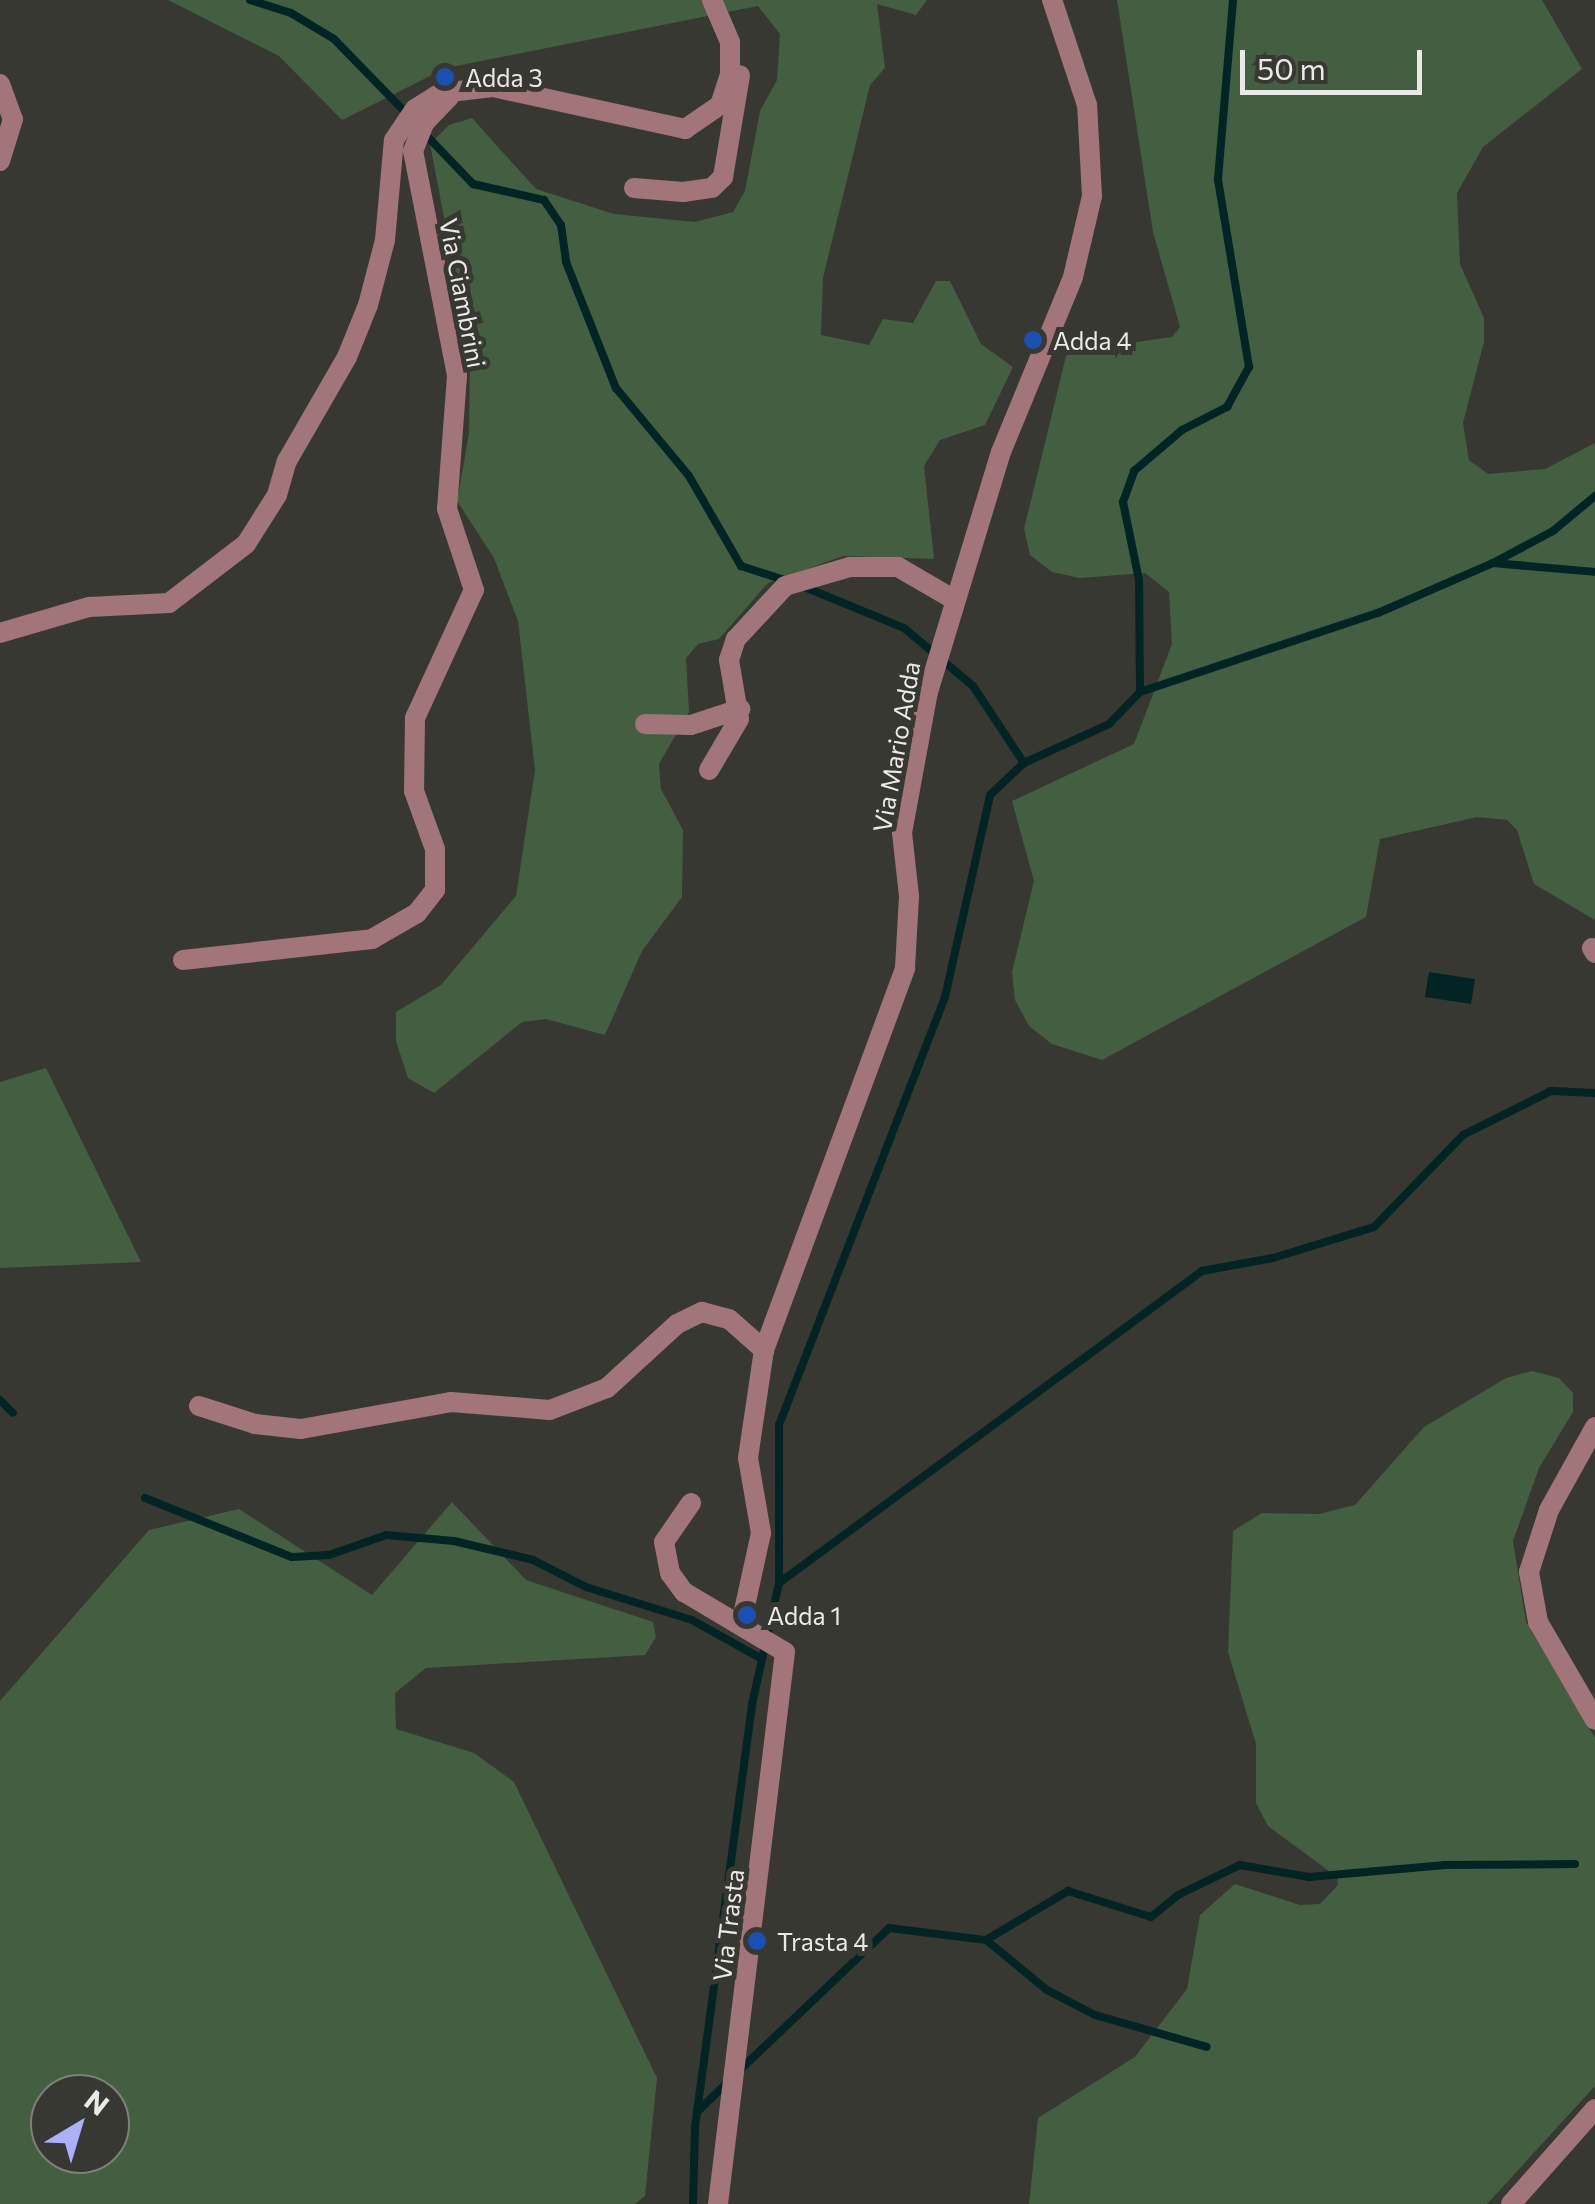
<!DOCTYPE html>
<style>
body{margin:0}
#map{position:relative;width:1595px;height:2204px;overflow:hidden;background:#383833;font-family:Commissioner,sans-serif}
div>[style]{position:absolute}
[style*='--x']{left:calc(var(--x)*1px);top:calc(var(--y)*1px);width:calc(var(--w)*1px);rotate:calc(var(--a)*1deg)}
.green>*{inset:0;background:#435e40}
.water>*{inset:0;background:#022425}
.stream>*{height:8px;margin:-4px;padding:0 4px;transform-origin:4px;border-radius:4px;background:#022425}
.minor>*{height:20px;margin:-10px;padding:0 10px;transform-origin:10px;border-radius:10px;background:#a1757a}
.dots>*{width:28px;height:28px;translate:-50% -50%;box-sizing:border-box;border:5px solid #383833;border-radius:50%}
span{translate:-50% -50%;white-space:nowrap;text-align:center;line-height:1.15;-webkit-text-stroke:10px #383833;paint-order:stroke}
.poi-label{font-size:25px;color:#eae9e7}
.left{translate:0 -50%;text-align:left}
.street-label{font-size:25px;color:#eae9e7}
.north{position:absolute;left:30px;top:2074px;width:100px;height:100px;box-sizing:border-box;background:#383833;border:2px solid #7f7f7b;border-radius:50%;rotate:38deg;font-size:28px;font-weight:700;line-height:40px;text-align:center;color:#eae9e7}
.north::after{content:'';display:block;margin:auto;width:35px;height:45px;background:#acaffb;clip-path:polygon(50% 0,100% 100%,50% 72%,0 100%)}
.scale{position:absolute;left:1240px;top:50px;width:182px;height:45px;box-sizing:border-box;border:5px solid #eae9e7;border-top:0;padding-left:12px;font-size:30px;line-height:35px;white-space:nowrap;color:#eae9e7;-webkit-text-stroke:8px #383833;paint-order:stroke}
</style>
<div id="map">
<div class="green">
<i style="clip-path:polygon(168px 0,927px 0,916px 15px,877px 4px,885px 68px,870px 85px,823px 278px,821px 335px,869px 345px,883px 319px,913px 323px,936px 281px,950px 281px,981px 344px,1013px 367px,985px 425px,940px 440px,924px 466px,934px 559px,843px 556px,768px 583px,719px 639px,698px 644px,686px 658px,689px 712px,659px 764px,661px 789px,683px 830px,682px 897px,642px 951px,605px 1035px,546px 1019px,522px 1022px,434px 1093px,408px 1078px,396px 1041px,396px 1012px,441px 985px,516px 896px,535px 770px,518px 621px,494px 558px,457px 501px,469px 433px,470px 354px,430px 144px,449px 125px,472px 118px,536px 189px,614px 214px,695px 222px,733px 212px,745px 191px,760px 111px,777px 80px,780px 34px,758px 6px,446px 68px,342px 120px,279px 56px)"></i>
<i style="clip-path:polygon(1117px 0,1542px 0,1582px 69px,1483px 147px,1457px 193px,1460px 264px,1484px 318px,1484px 342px,1463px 423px,1469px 460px,1488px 474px,1545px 469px,1595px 443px,1595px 920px,1534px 884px,1517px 830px,1507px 820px,1477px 817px,1380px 839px,1366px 917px,1102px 1060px,1052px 1044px,1029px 1026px,1015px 1000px,1012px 972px,1034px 881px,1012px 801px,1134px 744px,1172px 644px,1169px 592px,1145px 573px,1080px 578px,1052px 572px,1030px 555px,1024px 529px,1067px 352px,1172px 337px,1180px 327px,1153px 232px)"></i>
<i style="clip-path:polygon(46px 1068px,141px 1262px,0 1268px,0 1082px)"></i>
<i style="clip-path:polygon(1532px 1371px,1559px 1378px,1573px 1393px,1573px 1412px,1539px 1468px,1513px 1541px,1526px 1622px,1595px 1738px,1595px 2086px,1487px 2204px,1029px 2204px,1038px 2118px,1135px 2057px,1187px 1989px,1200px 1915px,1235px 1884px,1300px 1905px,1320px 1904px,1338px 1885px,1337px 1877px,1268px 1826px,1256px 1803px,1256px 1744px,1228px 1652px,1233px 1531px,1262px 1513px,1319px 1514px,1355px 1505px,1424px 1427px,1506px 1378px)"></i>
<i style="clip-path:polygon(evenodd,452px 1502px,526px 1580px,653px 1622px,656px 1637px,645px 1655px,426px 1668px,395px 1693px,396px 1729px,474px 1753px,514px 1782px,657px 2078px,645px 2196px,635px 2204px,0 2204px,0 1701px,149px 1530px,239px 1509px,372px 1595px,452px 1502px,50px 2094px,110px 2094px,110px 2154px,50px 2154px,50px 2094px)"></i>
</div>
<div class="water">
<i style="clip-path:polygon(1429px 972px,1475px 979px,1471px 1004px,1425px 997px)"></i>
</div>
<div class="stream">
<i style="--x:250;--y:0;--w:43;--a:17.6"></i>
<i style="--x:291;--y:13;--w:50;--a:31.2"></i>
<i style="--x:334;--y:39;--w:106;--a:45.8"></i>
<i style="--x:424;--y:133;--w:71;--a:46.1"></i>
<i style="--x:473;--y:184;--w:73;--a:12.7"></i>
<i style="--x:544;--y:200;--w:30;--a:56"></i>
<i style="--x:561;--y:225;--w:37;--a:82"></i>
<i style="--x:566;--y:262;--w:136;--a:68.4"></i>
<i style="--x:616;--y:388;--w:114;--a:50.3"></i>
<i style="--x:689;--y:476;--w:104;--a:60"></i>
<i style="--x:741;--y:566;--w:45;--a:18"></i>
<i style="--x:1493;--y:563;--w:102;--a:5"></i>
<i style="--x:802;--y:586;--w:110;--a:22.4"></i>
<i style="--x:904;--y:628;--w:90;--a:40"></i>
<i style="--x:973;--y:686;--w:92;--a:56.5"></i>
<i style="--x:1140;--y:692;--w:251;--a:-18.4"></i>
<i style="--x:1378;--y:613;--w:125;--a:-23.5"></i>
<i style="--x:1493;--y:563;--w:68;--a:-28.1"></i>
<i style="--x:1553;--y:531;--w:55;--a:-39.8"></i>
<i style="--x:0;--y:1400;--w:18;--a:45"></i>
<i style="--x:145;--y:1498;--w:158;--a:21.9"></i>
<i style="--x:292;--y:1557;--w:37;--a:-3"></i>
<i style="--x:329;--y:1555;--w:60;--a:-19.3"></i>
<i style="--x:386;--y:1535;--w:68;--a:5"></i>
<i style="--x:454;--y:1541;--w:81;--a:13.5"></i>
<i style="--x:533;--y:1560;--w:59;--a:27"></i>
<i style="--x:586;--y:1587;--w:111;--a:17.3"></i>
<i style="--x:692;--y:1620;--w:80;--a:29.1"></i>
<i style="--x:779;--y:1583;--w:526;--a:-36.41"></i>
<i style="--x:1202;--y:1271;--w:72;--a:-10.4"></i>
<i style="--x:1273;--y:1258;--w:106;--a:-17.1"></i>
<i style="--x:1374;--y:1227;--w:128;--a:-45.9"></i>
<i style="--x:1463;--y:1135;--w:98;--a:-26.6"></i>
<i style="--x:1551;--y:1091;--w:44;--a:2.6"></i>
<i style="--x:986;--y:1940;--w:79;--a:39.3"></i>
<i style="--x:1047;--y:1990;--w:54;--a:27.5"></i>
<i style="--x:1095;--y:2015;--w:116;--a:15.9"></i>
<i style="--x:741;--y:2069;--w:204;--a:-43.6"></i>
<i style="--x:889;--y:1928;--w:98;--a:7.1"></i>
<i style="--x:986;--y:1940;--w:96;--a:-30.9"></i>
<i style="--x:1068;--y:1891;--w:87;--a:17.4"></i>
<i style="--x:1151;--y:1917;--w:35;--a:-39"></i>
<i style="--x:1178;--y:1895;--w:69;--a:-25.8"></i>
<i style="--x:1240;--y:1865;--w:70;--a:9.9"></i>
<i style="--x:1309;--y:1877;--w:137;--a:-5"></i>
<i style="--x:1445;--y:1865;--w:130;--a:-0.4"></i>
<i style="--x:698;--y:2111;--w:40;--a:-44"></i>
<i style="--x:693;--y:2204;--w:77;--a:-88.5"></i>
<i style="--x:695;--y:2127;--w:427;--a:-82.3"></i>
<i style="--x:752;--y:1704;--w:124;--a:-77.4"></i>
<i style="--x:779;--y:1583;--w:158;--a:-90"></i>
<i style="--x:779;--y:1425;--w:459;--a:-68.8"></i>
<i style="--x:945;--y:997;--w:207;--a:-77.4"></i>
<i style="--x:990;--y:795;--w:47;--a:-43.3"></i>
<i style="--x:1024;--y:763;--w:94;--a:-24.6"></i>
<i style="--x:1109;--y:724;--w:45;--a:-45.9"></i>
<i style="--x:1140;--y:692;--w:112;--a:-90.5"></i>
<i style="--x:1139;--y:580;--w:80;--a:-101.6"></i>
<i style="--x:1123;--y:502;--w:33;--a:-70"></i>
<i style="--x:1134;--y:471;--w:63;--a:-40.5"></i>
<i style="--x:1182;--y:430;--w:51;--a:-27.1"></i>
<i style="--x:1227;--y:407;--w:46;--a:-61.2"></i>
<i style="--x:1249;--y:367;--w:191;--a:-99.4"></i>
<i style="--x:1218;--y:179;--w:180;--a:-85.2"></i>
</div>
<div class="minor">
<i style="--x:0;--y:84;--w:37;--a:70"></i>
<i style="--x:13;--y:119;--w:44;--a:107.2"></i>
<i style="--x:634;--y:188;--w:49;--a:4.7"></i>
<i style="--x:683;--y:192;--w:29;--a:-8"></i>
<i style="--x:712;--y:188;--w:16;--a:-45"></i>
<i style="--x:723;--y:177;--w:103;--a:-80.5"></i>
<i style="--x:0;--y:633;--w:93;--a:-16.3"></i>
<i style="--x:89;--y:607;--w:80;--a:-2.9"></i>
<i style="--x:169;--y:603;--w:97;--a:-37.5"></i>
<i style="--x:246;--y:544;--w:58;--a:-57.7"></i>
<i style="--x:277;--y:495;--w:35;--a:-74"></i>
<i style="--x:287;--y:461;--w:120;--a:-60"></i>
<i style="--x:347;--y:357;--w:56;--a:-68"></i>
<i style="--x:368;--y:305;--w:67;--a:-75.3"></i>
<i style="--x:385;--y:240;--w:100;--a:-84.9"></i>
<i style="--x:394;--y:140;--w:37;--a:-56"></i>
<i style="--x:415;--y:109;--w:31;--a:-32"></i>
<i style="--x:441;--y:93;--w:52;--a:-6.6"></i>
<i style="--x:493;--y:87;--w:197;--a:12.3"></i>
<i style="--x:685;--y:129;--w:42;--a:-34.4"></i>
<i style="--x:720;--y:105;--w:32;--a:-72"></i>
<i style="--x:730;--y:75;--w:33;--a:-90"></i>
<i style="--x:730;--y:42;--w:46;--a:-113.2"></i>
<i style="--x:645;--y:724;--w:46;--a:1.2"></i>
<i style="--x:691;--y:725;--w:52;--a:-18.1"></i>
<i style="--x:709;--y:770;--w:59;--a:-59.5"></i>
<i style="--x:739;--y:719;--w:60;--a:-99.6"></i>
<i style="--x:729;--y:660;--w:22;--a:-72"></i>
<i style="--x:736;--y:639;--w:72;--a:-47.2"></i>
<i style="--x:785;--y:586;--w:68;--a:-16.3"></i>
<i style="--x:850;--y:567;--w:48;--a:0"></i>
<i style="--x:898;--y:567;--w:64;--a:30.2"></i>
<i style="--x:1592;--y:948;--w:6;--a:59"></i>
<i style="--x:183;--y:960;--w:190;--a:-6.3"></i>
<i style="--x:372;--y:939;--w:52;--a:-30"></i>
<i style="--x:417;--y:913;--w:29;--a:-52"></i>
<i style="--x:435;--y:890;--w:41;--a:-90"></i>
<i style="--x:435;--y:849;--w:62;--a:-109.9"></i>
<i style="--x:414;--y:791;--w:73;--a:-89.2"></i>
<i style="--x:415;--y:718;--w:141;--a:-65.3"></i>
<i style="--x:474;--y:590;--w:85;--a:-108.4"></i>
<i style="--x:447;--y:509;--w:134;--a:-85.7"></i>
<i style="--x:457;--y:375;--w:228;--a:-101.1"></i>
<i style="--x:413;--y:151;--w:31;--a:-68"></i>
<i style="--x:425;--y:122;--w:35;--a:-46"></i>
<i style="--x:199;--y:1406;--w:59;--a:17.8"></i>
<i style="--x:255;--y:1424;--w:46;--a:6.2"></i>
<i style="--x:301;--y:1429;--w:152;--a:-10.2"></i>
<i style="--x:451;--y:1402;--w:99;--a:4.6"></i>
<i style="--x:550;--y:1410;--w:61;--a:-21.1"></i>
<i style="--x:607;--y:1388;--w:95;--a:-42.4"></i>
<i style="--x:677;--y:1324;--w:28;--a:-26"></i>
<i style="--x:702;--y:1312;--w:28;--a:15"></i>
<i style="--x:729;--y:1319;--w:47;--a:41.5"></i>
<i style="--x:1595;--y:1427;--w:95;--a:119"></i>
<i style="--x:1549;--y:1510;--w:65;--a:107.9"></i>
<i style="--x:1529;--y:1572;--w:51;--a:79.8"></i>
<i style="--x:1538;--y:1622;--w:113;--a:59.8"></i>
<i style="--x:691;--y:1503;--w:47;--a:124.7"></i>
<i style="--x:664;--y:1542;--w:32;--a:79"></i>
<i style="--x:670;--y:1573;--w:24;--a:54"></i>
<i style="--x:684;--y:1592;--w:117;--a:30.7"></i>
<i style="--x:785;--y:1652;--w:556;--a:96.92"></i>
<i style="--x:741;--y:1624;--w:93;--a:-77.6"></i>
<i style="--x:761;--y:1533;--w:76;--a:-99.8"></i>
<i style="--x:748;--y:1458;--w:109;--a:-81.6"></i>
<i style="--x:764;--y:1350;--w:407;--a:-69.7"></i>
<i style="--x:905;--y:968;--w:72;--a:-86.8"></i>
<i style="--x:909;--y:896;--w:63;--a:-96.3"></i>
<i style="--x:902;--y:833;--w:143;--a:-79.6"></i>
<i style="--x:928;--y:692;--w:251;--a:-73.1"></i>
<i style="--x:1001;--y:452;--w:189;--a:-67.6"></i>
<i style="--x:1073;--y:277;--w:83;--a:-76.8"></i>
<i style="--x:1092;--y:196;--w:91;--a:-93.1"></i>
<i style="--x:1087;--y:105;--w:111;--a:-108.4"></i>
<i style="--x:1511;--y:2204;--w:127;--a:-48.5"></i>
</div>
<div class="dots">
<i style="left:445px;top:77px;background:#1a4fb4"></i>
<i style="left:1033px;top:340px;background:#1a4fb4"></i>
<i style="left:747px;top:1615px;background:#1a4fb4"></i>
<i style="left:757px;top:1941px;background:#1a4fb4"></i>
</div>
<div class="poi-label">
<span class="left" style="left:465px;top:77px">Adda 3</span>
<span class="left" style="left:1053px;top:340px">Adda 4</span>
<span class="left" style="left:767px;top:1615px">Adda 1</span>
<span class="left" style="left:777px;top:1941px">Trasta 4</span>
</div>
<div class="street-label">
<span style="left:463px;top:293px;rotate:79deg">Via Ciambrini</span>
<span style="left:896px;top:747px;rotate:-80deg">Via Mario Adda</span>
<span style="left:728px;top:1925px;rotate:-83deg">Via Trasta</span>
</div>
<div class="north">N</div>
<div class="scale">50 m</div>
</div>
